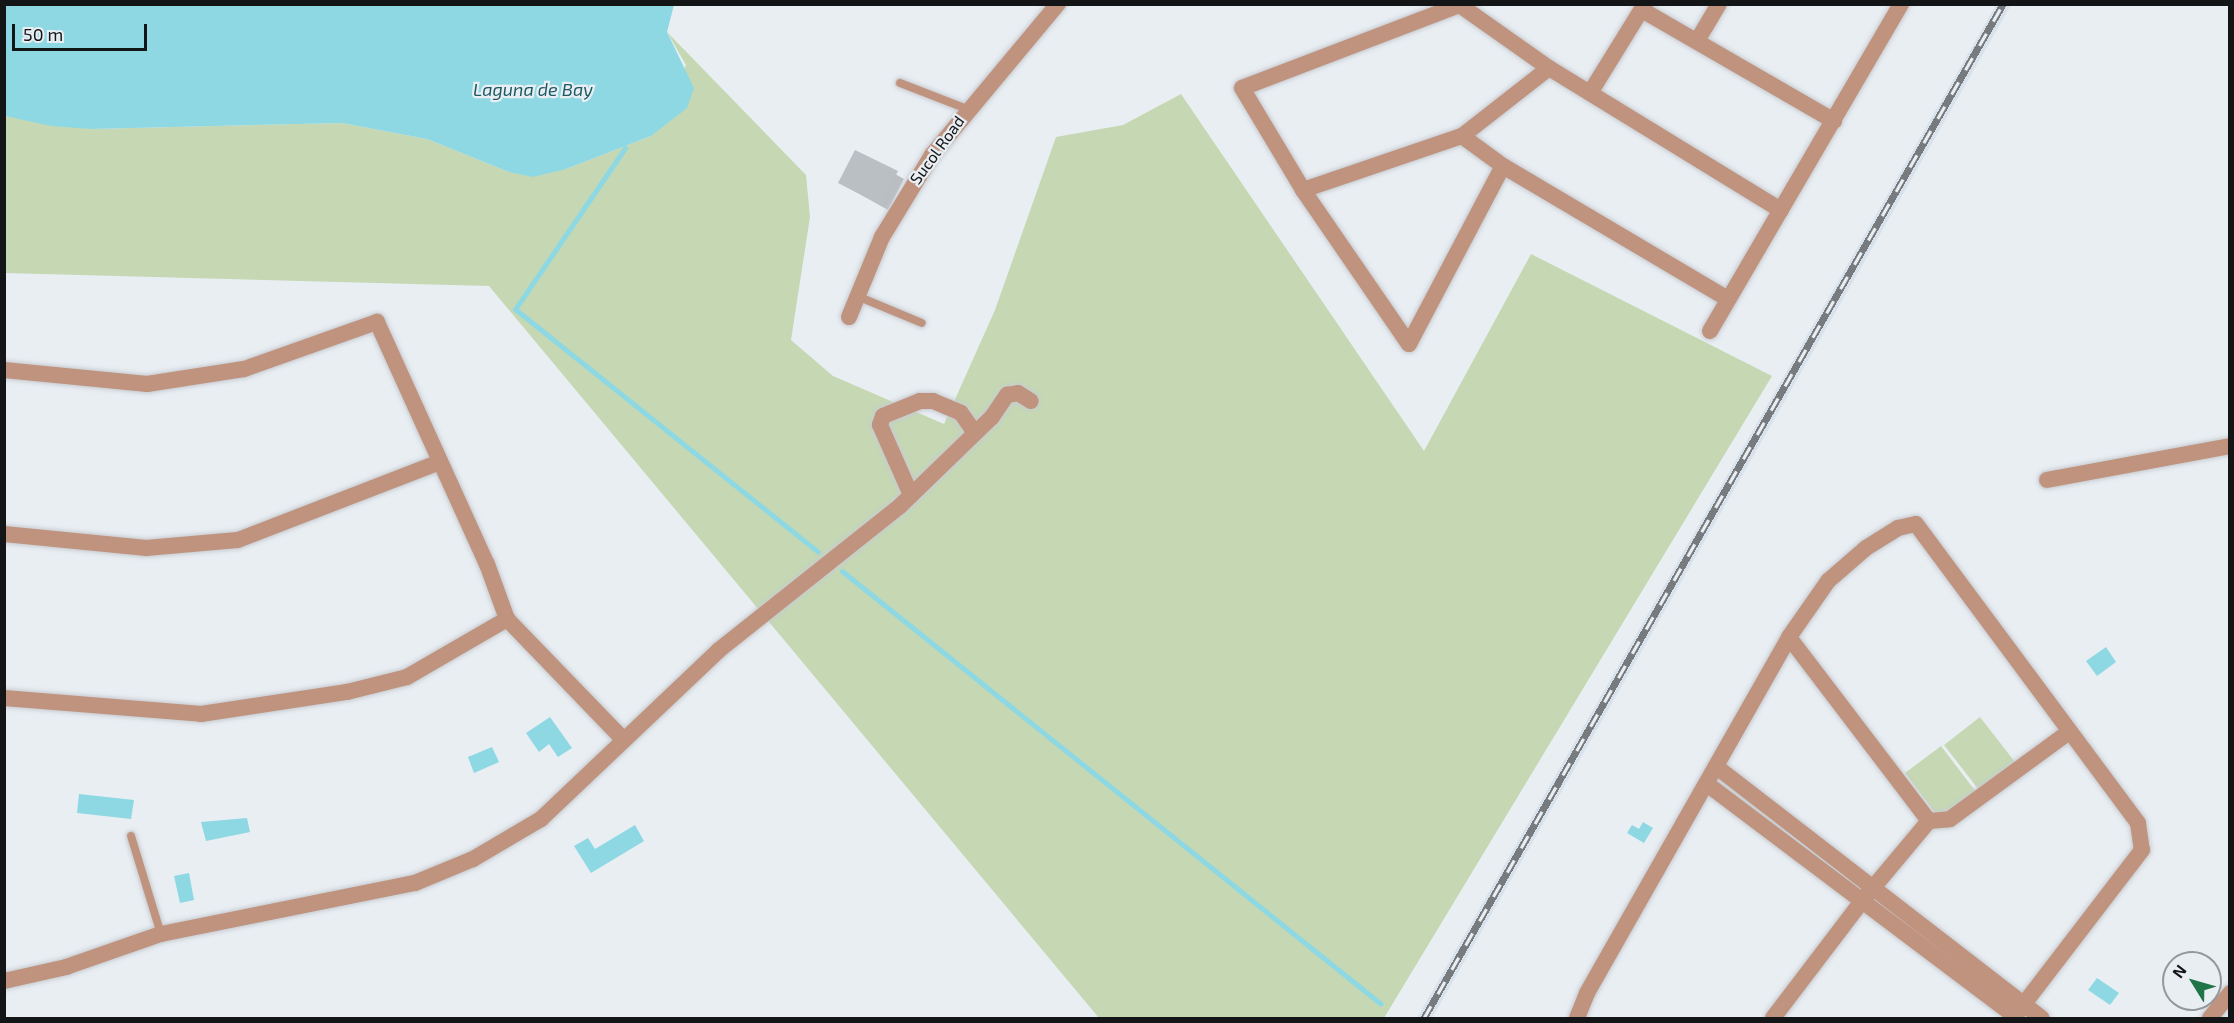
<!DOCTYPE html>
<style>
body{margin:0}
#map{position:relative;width:2234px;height:1023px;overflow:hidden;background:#e9eef3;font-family:"Exo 2",sans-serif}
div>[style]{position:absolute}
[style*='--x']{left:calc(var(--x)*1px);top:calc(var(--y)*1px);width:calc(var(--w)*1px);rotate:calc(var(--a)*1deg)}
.built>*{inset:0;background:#d7e2ec}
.green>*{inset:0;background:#c5d8b3}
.water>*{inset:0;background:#8dd8e3}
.shadow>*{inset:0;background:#0003}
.stream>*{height:5px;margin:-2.5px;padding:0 2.5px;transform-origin:2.5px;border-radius:2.5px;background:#8dd8e3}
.building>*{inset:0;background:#babfc4}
.roads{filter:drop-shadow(0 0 2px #c7cbd0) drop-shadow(0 0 2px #c7cbd0)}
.service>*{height:8px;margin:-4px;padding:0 4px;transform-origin:4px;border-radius:4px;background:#bf937e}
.minor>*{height:16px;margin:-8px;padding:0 8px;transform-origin:8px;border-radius:8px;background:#bf937e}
.rail>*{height:7px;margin-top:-3.5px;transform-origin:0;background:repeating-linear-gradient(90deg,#e9eef3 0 14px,#787b7e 0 28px);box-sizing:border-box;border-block:2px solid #787b7e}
span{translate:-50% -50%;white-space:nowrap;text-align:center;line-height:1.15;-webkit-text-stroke:4.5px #e9eef3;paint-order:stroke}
.street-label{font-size:16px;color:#141517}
.water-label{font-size:18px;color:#1c5a63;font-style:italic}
.frame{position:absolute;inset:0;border:6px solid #141517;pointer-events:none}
.north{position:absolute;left:2162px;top:951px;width:60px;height:60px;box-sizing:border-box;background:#e9eef3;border:2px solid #94979b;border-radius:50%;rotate:307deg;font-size:16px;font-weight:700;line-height:24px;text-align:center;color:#141517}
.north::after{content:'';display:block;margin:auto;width:21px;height:27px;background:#207548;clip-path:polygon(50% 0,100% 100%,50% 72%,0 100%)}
.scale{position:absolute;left:12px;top:24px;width:135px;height:27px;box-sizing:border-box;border:3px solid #141517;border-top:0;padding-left:8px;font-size:18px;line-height:21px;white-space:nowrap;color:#141517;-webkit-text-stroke:4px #e9eef3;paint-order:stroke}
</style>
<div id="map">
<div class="built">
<i style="clip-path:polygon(1996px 5px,2011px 5px,1432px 1018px,1417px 1018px)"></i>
</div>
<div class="green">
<i style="clip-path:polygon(667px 32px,806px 175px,810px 217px,791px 340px,833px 376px,944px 424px,995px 310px,1056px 137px,1123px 125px,1181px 94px,1424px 451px,1531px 254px,1772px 376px,1384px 1018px,1099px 1018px,489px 286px,5px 273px,5px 116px,91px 129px,342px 123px,427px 139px,509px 172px,566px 169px,651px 136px,686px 65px)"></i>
<i style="clip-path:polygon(1980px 717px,2022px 771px,1986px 799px,1944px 745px)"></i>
<i style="clip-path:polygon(1941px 746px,1983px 801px,1947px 829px,1905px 773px)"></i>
</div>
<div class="water">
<i style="clip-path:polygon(4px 5px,674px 5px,667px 32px,694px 88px,687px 108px,651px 136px,566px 169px,533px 177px,509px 172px,427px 139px,342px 123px,91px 129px,51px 126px,5px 116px)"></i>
<i style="clip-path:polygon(2106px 647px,2116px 662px,2097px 676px,2086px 661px)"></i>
<i style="clip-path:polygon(550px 717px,572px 748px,558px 757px,549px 744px,539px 752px,526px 733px)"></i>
<i style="clip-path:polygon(492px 747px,499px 762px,474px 773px,468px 757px)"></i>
<i style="clip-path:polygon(79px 794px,134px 800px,131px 819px,77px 813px)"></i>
<i style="clip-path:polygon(247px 818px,250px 832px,206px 841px,201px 822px)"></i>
<i style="clip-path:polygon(1643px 822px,1653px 828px,1644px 843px,1627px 833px,1632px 825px,1639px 829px)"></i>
<i style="clip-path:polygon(635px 825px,644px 841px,591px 873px,574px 846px,588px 838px,595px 849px)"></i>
<i style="clip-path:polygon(189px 873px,194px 900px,180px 903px,174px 876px)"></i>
<i style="clip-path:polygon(2097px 978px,2119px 993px,2110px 1005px,2088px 990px)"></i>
</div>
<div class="shadow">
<i style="clip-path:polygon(856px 152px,904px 179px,888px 210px,840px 183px)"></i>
</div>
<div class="stream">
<i style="--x:625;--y:148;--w:195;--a:124.3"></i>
<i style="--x:515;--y:309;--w:388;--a:38.7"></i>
<i style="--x:842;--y:571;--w:691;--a:38.78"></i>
</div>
<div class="building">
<i style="clip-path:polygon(855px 150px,898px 171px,881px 205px,838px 183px)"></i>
</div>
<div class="roads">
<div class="service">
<i style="--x:900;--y:83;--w:72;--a:21.2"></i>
<i style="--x:857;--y:296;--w:70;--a:22.6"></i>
<i style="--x:131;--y:836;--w:102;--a:73"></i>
</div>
<div class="minor">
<i style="--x:1462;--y:4;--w:235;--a:159.1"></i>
<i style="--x:1242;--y:88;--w:119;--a:59.1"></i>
<i style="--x:1303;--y:190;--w:187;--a:55.5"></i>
<i style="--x:1409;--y:344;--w:201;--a:-62.2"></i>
<i style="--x:1461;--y:6;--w:108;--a:35.2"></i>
<i style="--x:1549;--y:68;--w:272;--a:31.5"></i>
<i style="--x:1642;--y:10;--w:222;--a:30"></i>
<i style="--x:1697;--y:41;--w:43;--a:-59.3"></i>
<i style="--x:1590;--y:93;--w:105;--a:-58.3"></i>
<i style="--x:1462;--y:136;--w:51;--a:36.2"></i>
<i style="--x:1503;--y:166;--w:261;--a:30.6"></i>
<i style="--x:1303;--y:190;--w:168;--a:-18.8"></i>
<i style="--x:1462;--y:136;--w:110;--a:-38"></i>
<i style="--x:849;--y:317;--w:87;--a:-67.6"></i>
<i style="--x:882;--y:237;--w:96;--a:-58.6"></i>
<i style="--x:932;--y:155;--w:197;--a:-50.2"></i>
<i style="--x:1710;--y:331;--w:379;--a:-59.7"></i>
<i style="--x:4;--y:370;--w:144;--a:5.6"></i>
<i style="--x:147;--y:384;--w:98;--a:-8.8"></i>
<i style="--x:244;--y:369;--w:141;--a:-19.5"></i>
<i style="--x:377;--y:322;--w:266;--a:65.6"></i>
<i style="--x:487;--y:564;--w:59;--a:70"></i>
<i style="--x:507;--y:619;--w:168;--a:46"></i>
<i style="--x:2047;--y:480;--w:186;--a:-10.5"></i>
<i style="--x:911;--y:495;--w:77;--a:-113.9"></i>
<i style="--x:880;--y:425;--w:9;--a:-72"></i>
<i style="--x:883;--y:416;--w:40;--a:-22"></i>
<i style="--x:920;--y:401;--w:13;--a:0"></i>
<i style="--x:933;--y:401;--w:30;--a:23"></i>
<i style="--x:961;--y:413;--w:24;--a:55"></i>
<i style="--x:4;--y:534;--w:143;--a:5.6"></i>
<i style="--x:146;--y:548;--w:92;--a:-5"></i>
<i style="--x:238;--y:540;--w:214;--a:-21.1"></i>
<i style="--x:4;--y:698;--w:198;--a:4.6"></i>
<i style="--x:201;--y:714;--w:148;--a:-8.6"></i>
<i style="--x:347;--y:692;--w:62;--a:-14"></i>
<i style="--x:407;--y:677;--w:116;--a:-30.1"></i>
<i style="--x:1718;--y:768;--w:409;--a:37.7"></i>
<i style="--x:1707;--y:784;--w:388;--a:37"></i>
<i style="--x:1929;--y:821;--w:21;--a:-5"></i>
<i style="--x:1950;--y:819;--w:147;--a:-36.2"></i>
<i style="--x:4;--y:981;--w:64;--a:-12.7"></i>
<i style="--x:66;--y:967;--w:101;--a:-19.2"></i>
<i style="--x:161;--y:934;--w:259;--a:-11.4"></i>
<i style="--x:415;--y:883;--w:63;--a:-22.5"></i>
<i style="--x:473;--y:859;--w:79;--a:-30.5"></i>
<i style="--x:541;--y:819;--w:245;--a:-43.5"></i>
<i style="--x:719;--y:650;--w:231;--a:-38.5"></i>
<i style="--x:900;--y:506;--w:128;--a:-44.1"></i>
<i style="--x:992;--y:417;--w:27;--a:-56"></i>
<i style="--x:1007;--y:395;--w:11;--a:-10"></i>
<i style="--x:1018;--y:393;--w:15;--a:32"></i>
<i style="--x:1577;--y:1018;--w:27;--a:-68"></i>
<i style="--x:1587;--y:993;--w:409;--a:-60.4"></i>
<i style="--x:1789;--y:637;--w:68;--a:-55.1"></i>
<i style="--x:1828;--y:581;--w:50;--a:-41"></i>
<i style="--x:1866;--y:548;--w:38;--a:-32"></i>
<i style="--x:1898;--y:528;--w:18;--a:-13"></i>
<i style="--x:1916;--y:524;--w:372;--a:53.4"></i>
<i style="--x:2138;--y:823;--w:27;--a:82"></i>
<i style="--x:2142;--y:850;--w:212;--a:127.5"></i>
<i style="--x:1773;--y:1018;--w:147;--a:-52.7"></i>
<i style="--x:1862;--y:901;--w:104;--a:-50.1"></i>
<i style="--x:1929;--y:821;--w:231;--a:-127.3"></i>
<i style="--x:2210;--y:1018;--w:32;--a:-51"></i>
</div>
</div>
<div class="rail">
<i style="--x:1424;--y:1018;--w:1168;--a:-60.27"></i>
</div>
<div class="street-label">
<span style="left:937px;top:150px;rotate:-54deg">Sucol Road</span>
</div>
<div class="water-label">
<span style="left:533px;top:89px">Laguna de Bay</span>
</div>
<div class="frame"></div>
<div class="north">N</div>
<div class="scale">50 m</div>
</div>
